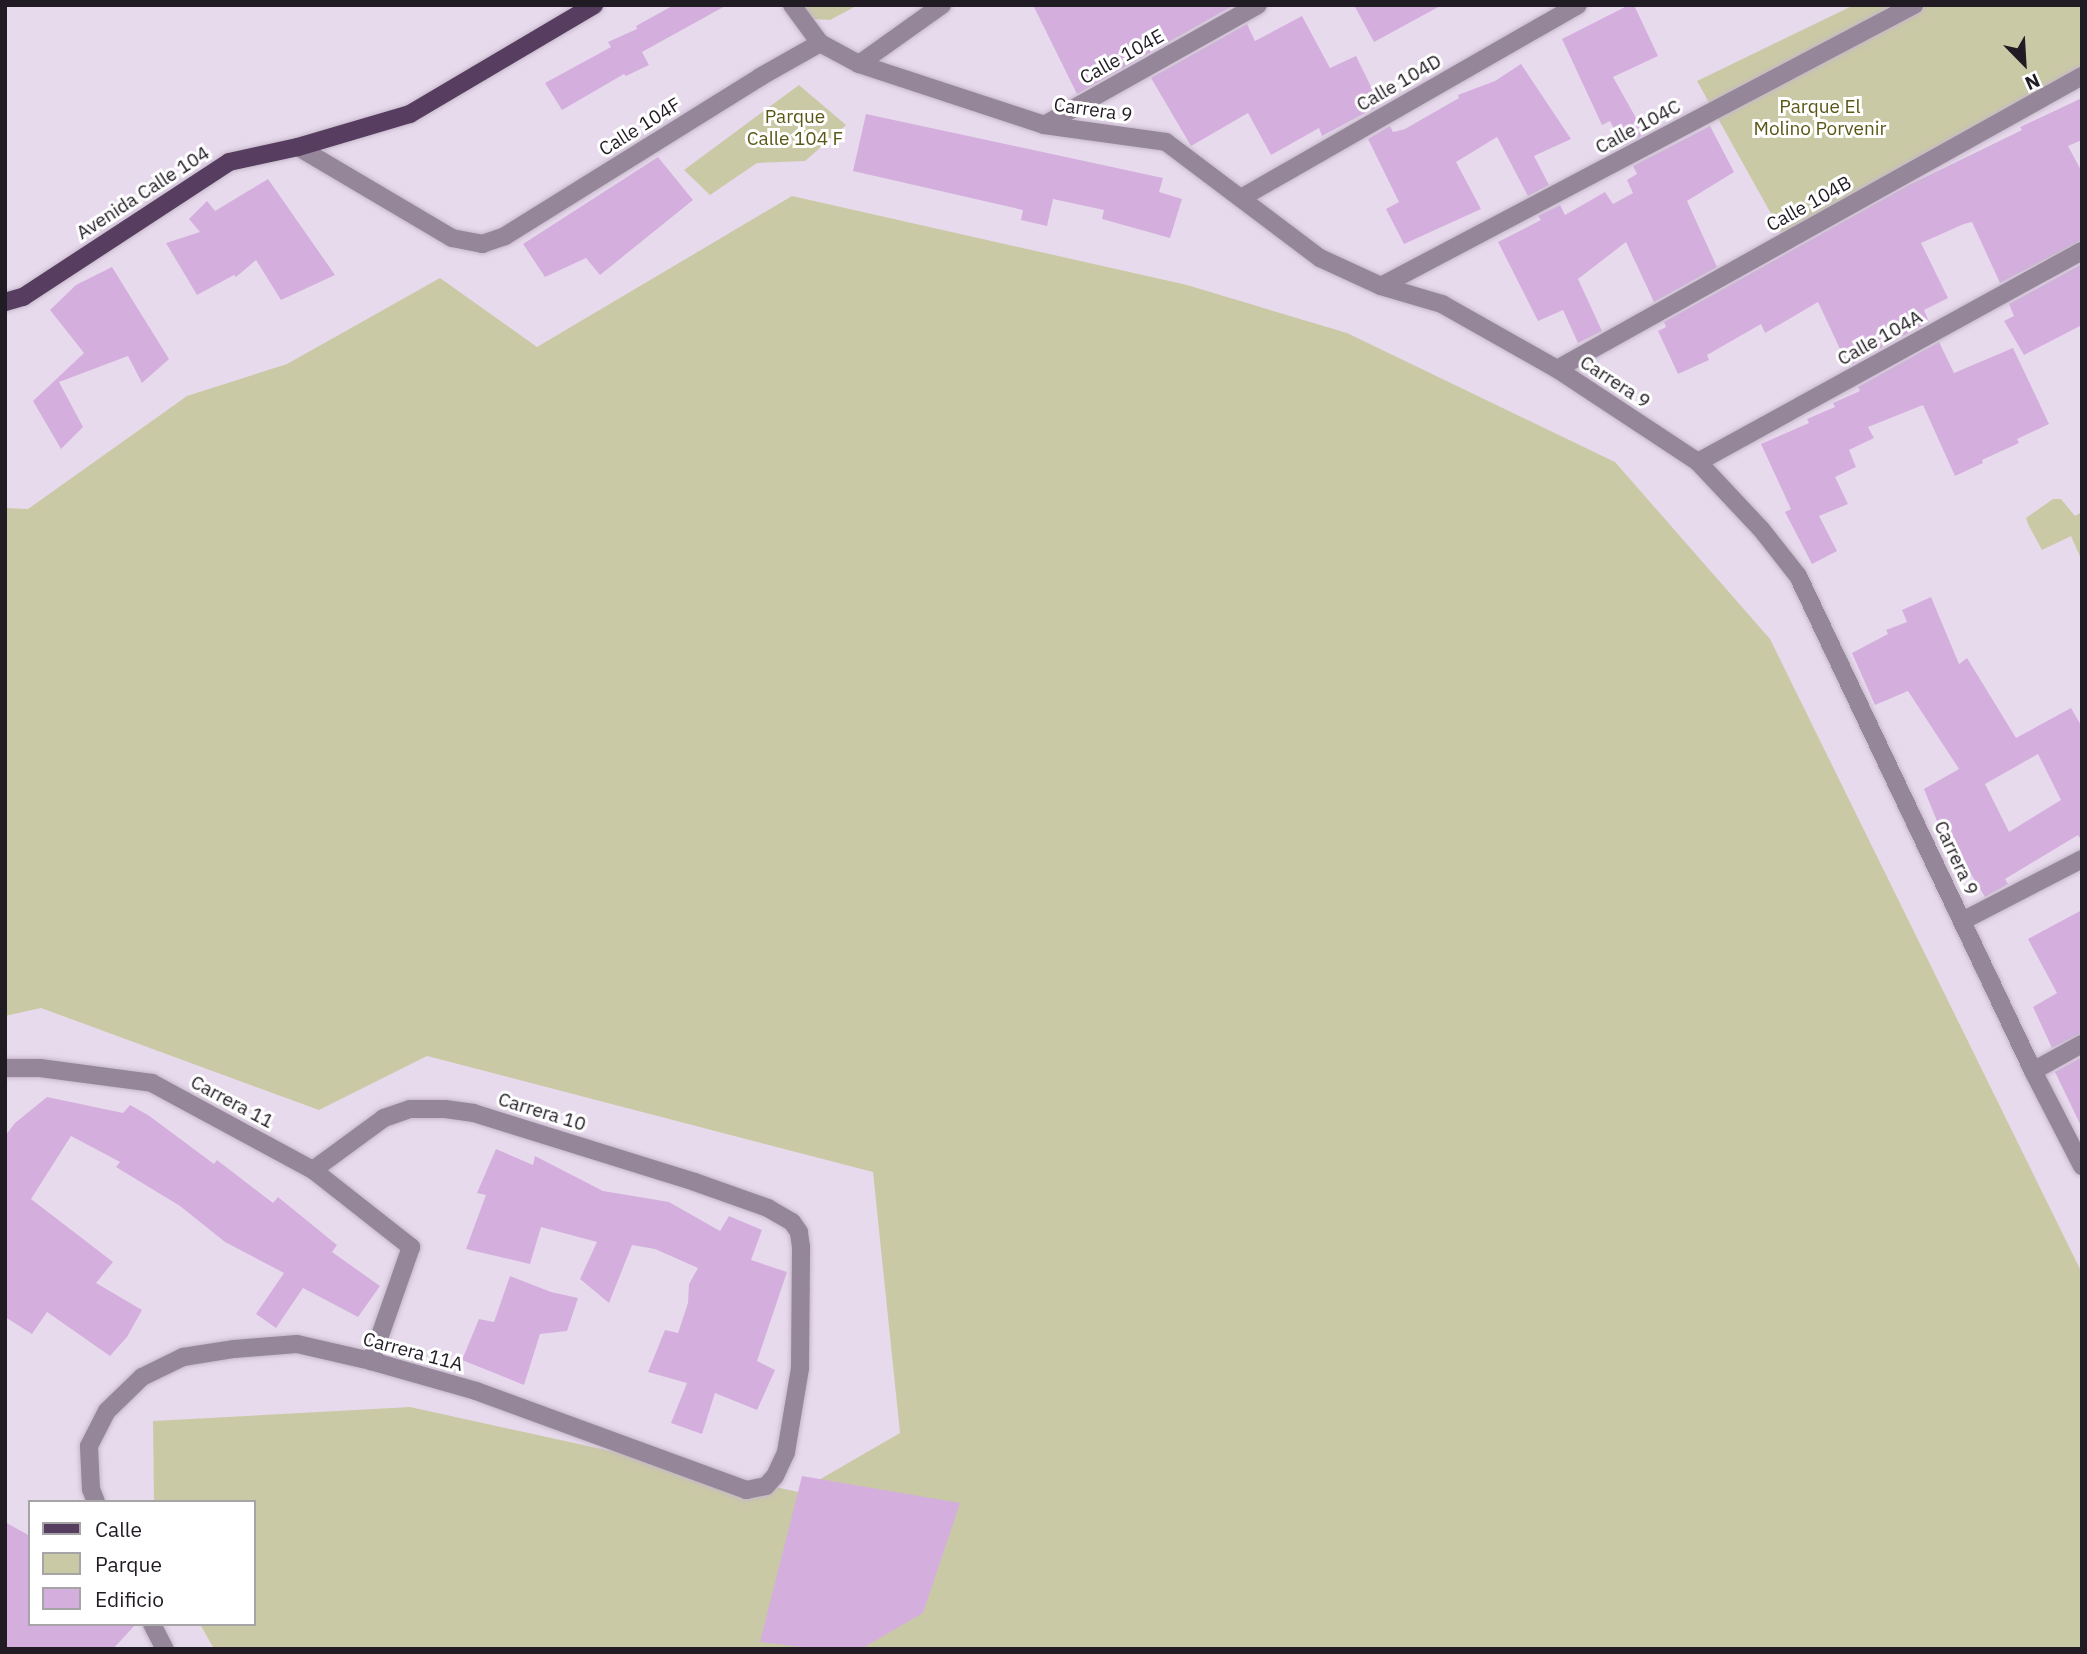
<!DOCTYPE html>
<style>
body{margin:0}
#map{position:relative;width:2087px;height:1654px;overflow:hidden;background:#e8daed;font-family:"IBM Plex Sans",sans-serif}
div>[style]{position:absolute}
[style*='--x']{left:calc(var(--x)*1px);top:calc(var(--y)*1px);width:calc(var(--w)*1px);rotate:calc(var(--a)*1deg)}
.green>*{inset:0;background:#cac9a6}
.building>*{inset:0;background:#d4afde}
.roads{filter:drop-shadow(0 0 2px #c4b8c9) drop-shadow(0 0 2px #c4b8c9)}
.minor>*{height:18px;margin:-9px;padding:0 9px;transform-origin:9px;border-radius:9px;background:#95869a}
.major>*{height:18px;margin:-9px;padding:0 9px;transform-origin:9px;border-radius:9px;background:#573d5f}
span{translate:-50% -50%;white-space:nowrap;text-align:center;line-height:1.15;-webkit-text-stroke:6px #fff;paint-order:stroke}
.street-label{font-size:19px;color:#211c23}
.park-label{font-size:19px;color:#5b5715}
.frame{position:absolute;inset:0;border:7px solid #211c23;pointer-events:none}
.legend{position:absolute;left:28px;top:1500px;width:228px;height:126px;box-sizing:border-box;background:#fff;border:2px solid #a6a4a7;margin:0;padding:9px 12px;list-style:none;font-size:21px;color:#211c23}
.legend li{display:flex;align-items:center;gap:14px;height:35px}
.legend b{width:35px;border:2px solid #a6a4a7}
.north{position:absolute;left:1989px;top:28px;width:70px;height:70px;-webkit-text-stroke:5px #fff;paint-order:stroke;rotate:156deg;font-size:19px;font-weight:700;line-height:28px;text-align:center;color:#211c23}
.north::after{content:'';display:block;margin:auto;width:24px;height:32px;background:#211c23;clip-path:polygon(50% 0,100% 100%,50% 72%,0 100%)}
</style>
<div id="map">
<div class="green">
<i style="clip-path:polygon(803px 5px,858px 5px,830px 20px,812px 19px)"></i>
<i style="clip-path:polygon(1854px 5px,2082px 5px,2082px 75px,1784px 237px,1697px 81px)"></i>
<i style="clip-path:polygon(799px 85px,846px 125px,805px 161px,757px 163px,710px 195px,684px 170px)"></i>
<i style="clip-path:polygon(792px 196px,1187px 285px,1347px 333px,1615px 462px,1770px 639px,2082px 1273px,2082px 1649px,214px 1649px,200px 1624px,254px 1624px,254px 1502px,154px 1502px,153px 1421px,410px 1407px,798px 1492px,900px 1433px,873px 1172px,427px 1056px,319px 1110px,41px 1008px,5px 1016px,5px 508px,28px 509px,187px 396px,287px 364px,440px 278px,537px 347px)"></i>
<i style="clip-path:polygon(2053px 499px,2061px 499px,2075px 516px,2082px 512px,2082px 561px,2071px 536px,2042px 550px,2028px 524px,2026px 518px)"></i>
</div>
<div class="building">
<i style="clip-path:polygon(674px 5px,727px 5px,642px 52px,649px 65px,626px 76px,624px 74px,562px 110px,545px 83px,611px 47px,608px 42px,637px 29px,636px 26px)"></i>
<i style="clip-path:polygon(1033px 5px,1234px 5px,1077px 94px)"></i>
<i style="clip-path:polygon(1354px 5px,1442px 5px,1374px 42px)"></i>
<i style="clip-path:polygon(1629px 5px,1634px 5px,1658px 56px,1613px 77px,1645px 134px,1623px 146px,1610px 121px,1602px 125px,1562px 39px)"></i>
<i style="clip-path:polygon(1302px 16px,1330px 68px,1356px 56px,1380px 105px,1322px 136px,1319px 128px,1271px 155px,1248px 113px,1191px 146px,1151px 78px,1247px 24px,1255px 41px)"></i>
<i style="clip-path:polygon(1521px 64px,1571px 139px,1534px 156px,1549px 185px,1528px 196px,1497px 137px,1456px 162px,1481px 209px,1404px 244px,1386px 209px,1399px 202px,1368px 139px,1390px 126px,1393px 132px,1405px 129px,1459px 98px,1458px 95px,1495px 81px)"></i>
<i style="clip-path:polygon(2082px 98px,2082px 140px,2068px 146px,2082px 172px,2082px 240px,2000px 283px,1972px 222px,1964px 224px,1921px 243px,1948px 298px,1924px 310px,1929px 322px,1848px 366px,1818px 302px,1765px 333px,1761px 324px,1707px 355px,1709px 360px,1678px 374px,1658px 331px,1666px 327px,1664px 322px,1909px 185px,2022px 130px,2020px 127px)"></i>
<i style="clip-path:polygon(866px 114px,1163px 178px,1159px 192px,1182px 199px,1170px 238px,1102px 219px,1104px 210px,1053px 199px,1047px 226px,1021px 220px,1023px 210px,853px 171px)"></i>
<i style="clip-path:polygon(1710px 126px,1734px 172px,1687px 201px,1717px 267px,1654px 302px,1626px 242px,1578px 279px,1602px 331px,1578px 343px,1563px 310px,1538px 321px,1498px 242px,1541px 220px,1538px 216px,1560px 205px,1565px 215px,1605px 192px,1613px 204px,1633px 193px,1627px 180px,1637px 174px,1633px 166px)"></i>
<i style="clip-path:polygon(658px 157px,693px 200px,600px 275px,586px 258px,545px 277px,523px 244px)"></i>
<i style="clip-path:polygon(268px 179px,335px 275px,281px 300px,256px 260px,236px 277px,234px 275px,197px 295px,166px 243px,200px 232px,189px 219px,207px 201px,215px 211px)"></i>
<i style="clip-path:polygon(2082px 264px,2082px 325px,2024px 355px,2004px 321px,2014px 316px,2009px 304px)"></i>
<i style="clip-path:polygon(112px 267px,169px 359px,142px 383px,128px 356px,59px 382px,83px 427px,61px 449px,33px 401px,84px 353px,50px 310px,76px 285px)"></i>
<i style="clip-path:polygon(1939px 342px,1954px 373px,2013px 348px,2049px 424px,2017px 439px,2019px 443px,1982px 460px,1983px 463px,1955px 476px,1923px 405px,1868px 427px,1874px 438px,1849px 450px,1856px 467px,1835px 477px,1848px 504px,1819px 516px,1837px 551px,1812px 564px,1785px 512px,1791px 509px,1761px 444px,1809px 423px,1807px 419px,1835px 407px,1833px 403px,1860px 391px,1858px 387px)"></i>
<i style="clip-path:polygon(evenodd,1931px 597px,1959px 664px,1967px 658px,2016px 738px,2071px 708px,2082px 727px,2082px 841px,2078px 835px,2005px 879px,2008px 884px,1985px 897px,1955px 848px,1949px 851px,1924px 789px,1959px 769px,1908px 691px,1875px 705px,1852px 653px,1888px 634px,1886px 630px,1907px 622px,1902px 610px,1931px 597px,2038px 754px,2061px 800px,2009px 832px,1985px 784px,2038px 754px)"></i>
<i style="clip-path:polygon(2082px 910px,2082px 1033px,2052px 1048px,2033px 1007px,2057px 993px,2028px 939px)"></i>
<i style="clip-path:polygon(2082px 1057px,2082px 1128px,2055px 1072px)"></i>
<i style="clip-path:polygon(47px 1097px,123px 1113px,130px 1105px,148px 1115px,214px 1164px,217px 1160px,273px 1203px,278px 1197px,337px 1245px,332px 1252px,380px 1286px,358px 1317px,303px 1288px,276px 1328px,256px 1314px,284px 1273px,225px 1242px,180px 1206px,116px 1167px,120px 1162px,71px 1136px,31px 1199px,113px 1262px,96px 1283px,142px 1310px,127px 1337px,110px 1356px,47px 1312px,32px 1334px,5px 1317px,5px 1136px,15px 1123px)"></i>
<i style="clip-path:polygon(496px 1149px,533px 1165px,535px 1156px,603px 1191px,669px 1202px,720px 1231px,729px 1216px,762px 1230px,751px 1260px,787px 1272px,757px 1361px,775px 1370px,757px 1410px,715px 1393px,702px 1434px,671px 1423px,687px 1383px,648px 1372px,665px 1330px,678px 1333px,688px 1303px,689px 1284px,698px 1268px,655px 1249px,632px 1245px,609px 1303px,580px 1279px,597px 1242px,541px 1227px,530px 1264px,466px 1249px,486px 1195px,477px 1193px)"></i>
<i style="clip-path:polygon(510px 1276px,551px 1292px,578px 1298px,567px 1331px,540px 1334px,524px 1385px,462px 1360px,479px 1319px,494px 1322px)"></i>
<i style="clip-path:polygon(802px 1476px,960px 1503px,923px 1613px,861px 1649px,817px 1649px,760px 1642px)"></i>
<i style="clip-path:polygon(5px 1522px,30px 1536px,30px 1624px,136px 1624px,113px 1649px,5px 1649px)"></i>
</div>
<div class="roads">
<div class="minor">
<i style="--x:792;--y:5;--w:47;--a:53.6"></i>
<i style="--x:820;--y:43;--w:44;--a:28.3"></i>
<i style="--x:859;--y:64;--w:195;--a:18.2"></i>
<i style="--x:1044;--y:125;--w:123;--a:7.9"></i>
<i style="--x:1166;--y:142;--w:193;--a:37"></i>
<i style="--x:1320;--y:258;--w:67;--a:24.7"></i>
<i style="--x:1381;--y:286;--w:64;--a:16.4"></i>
<i style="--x:1442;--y:304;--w:132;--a:29.5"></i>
<i style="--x:1557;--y:369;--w:169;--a:33.4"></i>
<i style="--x:1698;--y:462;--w:92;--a:46.8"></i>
<i style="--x:1761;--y:529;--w:60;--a:51.8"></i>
<i style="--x:1798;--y:576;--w:548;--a:64.6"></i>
<i style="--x:2033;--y:1071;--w:107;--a:62.7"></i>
<i style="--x:859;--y:64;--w:102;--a:-35.4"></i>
<i style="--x:1044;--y:125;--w:245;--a:-29.3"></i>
<i style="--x:298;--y:147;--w:179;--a:30.6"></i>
<i style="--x:452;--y:238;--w:31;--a:11"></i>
<i style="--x:482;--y:244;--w:24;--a:-19"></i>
<i style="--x:505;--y:236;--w:301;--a:-31.9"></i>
<i style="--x:760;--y:77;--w:69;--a:-29.5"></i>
<i style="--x:1241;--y:198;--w:388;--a:-29.8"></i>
<i style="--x:1381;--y:286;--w:603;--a:-27.8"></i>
<i style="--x:1557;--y:369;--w:601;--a:-29.17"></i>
<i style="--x:1698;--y:462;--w:438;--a:-28.8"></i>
<i style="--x:1962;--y:921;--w:135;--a:-27.3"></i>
<i style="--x:5;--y:1068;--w:35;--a:0"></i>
<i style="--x:40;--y:1068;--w:113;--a:7.6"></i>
<i style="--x:152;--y:1083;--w:183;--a:28.4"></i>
<i style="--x:313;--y:1170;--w:125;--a:38.2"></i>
<i style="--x:411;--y:1247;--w:121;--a:109.3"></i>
<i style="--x:2033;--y:1071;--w:56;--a:-28.9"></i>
<i style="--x:96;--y:1502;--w:14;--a:-111"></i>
<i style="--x:91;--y:1489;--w:43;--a:-92.7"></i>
<i style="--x:89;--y:1446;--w:39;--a:-63"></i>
<i style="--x:107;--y:1411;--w:49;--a:-44.2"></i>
<i style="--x:142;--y:1377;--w:46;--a:-26"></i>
<i style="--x:183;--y:1357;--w:52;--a:-8.9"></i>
<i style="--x:234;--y:1349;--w:63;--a:-4.5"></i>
<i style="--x:297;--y:1344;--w:76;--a:12.9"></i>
<i style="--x:371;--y:1361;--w:109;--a:15.9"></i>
<i style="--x:476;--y:1391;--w:288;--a:20.1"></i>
<i style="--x:746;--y:1490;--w:20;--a:-11"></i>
<i style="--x:766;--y:1486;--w:13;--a:-48"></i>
<i style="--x:775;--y:1476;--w:26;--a:-65"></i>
<i style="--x:786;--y:1452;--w:85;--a:-80.5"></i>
<i style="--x:800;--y:1368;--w:121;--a:-89.5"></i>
<i style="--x:801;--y:1247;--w:15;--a:-98"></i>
<i style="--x:799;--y:1232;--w:12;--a:-125"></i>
<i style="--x:792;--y:1222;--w:28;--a:-150"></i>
<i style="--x:768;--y:1208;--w:77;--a:-160.4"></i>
<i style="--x:695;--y:1182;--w:232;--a:-162.7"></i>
<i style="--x:474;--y:1113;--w:29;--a:-172"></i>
<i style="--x:445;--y:1109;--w:35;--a:180"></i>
<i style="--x:410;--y:1109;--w:28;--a:161"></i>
<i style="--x:384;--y:1118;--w:88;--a:143.8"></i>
<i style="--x:152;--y:1624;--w:28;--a:63"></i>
</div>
<div class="major">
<i style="--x:5;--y:302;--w:19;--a:-16"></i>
<i style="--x:23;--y:297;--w:246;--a:-33.2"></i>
<i style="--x:229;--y:162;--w:71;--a:-12.3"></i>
<i style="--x:298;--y:147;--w:117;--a:-16.4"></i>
<i style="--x:410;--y:114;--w:214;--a:-30.6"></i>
</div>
</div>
<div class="street-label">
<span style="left:1122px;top:57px;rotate:-29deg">Calle 104E</span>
<span style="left:1399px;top:83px;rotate:-30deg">Calle 104D</span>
<span style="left:1093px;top:110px;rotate:8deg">Carrera 9</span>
<span style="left:640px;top:127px;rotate:-32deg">Calle 104F</span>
<span style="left:1638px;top:127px;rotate:-28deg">Calle 104C</span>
<span style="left:143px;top:193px;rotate:-33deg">Avenida Calle 104</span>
<span style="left:1809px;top:204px;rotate:-29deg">Calle 104B</span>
<span style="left:1880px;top:338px;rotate:-29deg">Calle 104A</span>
<span style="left:1615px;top:382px;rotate:33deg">Carrera 9</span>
<span style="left:1956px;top:858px;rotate:65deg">Carrera 9</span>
<span style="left:232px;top:1102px;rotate:28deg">Carrera 11</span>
<span style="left:542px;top:1112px;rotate:17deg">Carrera 10</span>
<span style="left:413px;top:1352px;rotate:15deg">Carrera 11A</span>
</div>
<div class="park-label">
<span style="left:1820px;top:118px">Parque El<br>Molino Porvenir</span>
<span style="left:795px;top:128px">Parque<br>Calle 104 F</span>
</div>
<div class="frame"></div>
<ul class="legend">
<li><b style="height:9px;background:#573d5f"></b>Calle</li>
<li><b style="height:19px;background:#cac9a6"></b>Parque</li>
<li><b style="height:19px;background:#d4afde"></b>Edificio</li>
</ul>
<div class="north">N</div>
</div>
